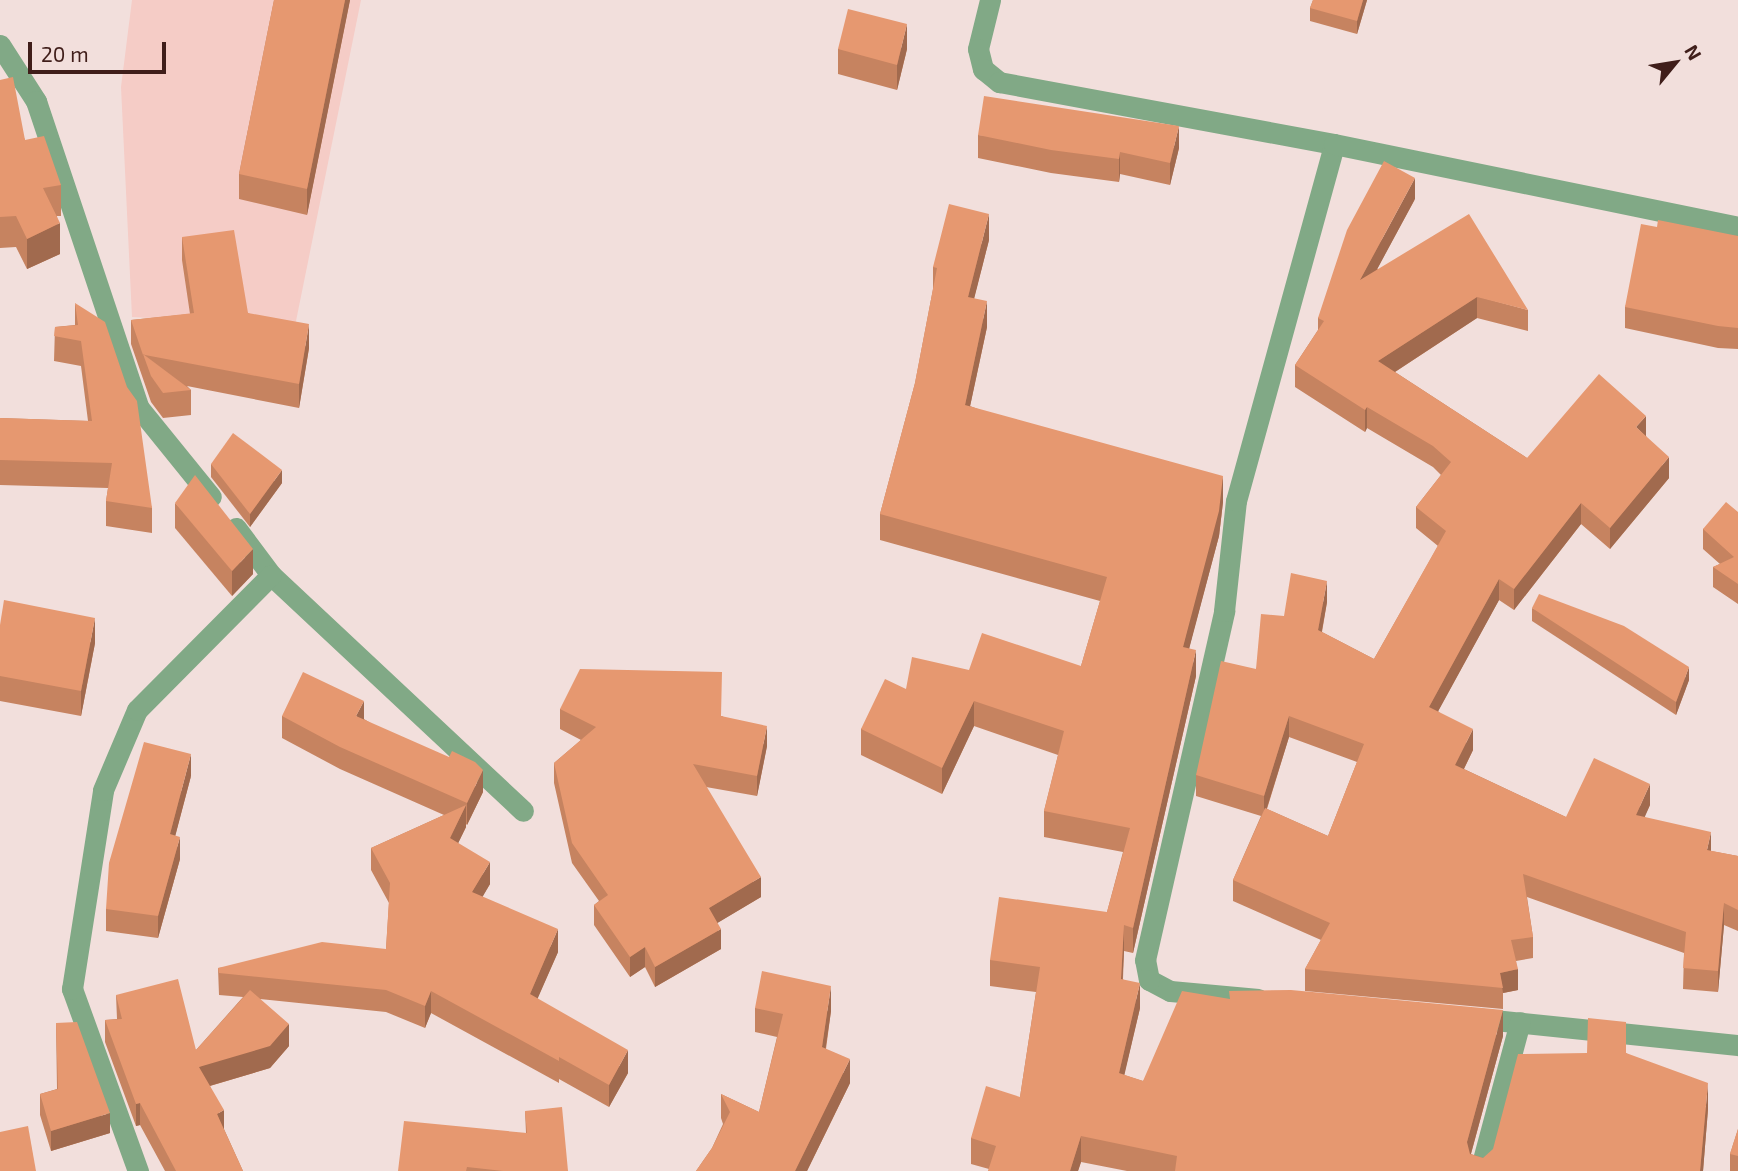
<!DOCTYPE html>
<style>
body{margin:0}
#map{position:relative;width:1738px;height:1171px;overflow:hidden;background:#f2dfdc;font-family:"Exo 2",sans-serif}
div>[style]{position:absolute}
[style*='--x']{left:calc(var(--x)*1px);top:calc(var(--y)*1px);width:calc(var(--w)*1px);rotate:calc(var(--a)*1deg)}
.built>*{inset:0;background:#f5ccc6}
.minor>*{height:21px;margin:-10.5px;padding:0 10.5px;transform-origin:10.5px;border-radius:10.5px;background:#81a986}
.wall>*{inset:0;background:#c68360}
.shaded-wall>*{inset:0;background:#a16a4e}
.building>*{inset:0;background:#e69870}
span{translate:-50% -50%;white-space:nowrap;text-align:center;line-height:1.15;-webkit-text-stroke:6px #f2dfdc;paint-order:stroke}
.north{position:absolute;left:1640px;top:28px;width:70px;height:70px;-webkit-text-stroke:5px #f2dfdc;paint-order:stroke;rotate:60deg;font-size:19px;font-weight:700;line-height:28px;text-align:center;color:#401e1a}
.north::after{content:'';display:block;margin:auto;width:24px;height:32px;background:#401e1a;clip-path:polygon(50% 0,100% 100%,50% 72%,0 100%)}
.scale{position:absolute;left:28px;top:42px;width:138px;height:32px;box-sizing:border-box;border:4px solid #401e1a;border-top:0;padding-left:9px;font-size:21px;line-height:24px;white-space:nowrap;color:#401e1a;-webkit-text-stroke:5px #f2dfdc;paint-order:stroke}
</style>
<div id="map">
<div class="built">
<i style="clip-path:polygon(132px 0,361px 0,295px 326px,132px 317px,121px 87px)"></i>
</div>
<div class="minor">
<i style="--x:990;--y:0;--w:50;--a:103.8"></i>
<i style="--x:978;--y:49;--w:21;--a:76"></i>
<i style="--x:983;--y:69;--w:21;--a:39"></i>
<i style="--x:999;--y:82;--w:341;--a:10.5"></i>
<i style="--x:0;--y:45;--w:67;--a:57.3"></i>
<i style="--x:36;--y:101;--w:324;--a:71.5"></i>
<i style="--x:139;--y:408;--w:114;--a:51"></i>
<i style="--x:236;--y:528;--w:59;--a:53.3"></i>
<i style="--x:271;--y:575;--w:345;--a:43.1"></i>
<i style="--x:1258;--y:999;--w:88;--a:-174.8"></i>
<i style="--x:1170;--y:991;--w:24;--a:-152"></i>
<i style="--x:1149;--y:980;--w:20;--a:-101"></i>
<i style="--x:1145;--y:960;--w:358;--a:-77.2"></i>
<i style="--x:1224;--y:611;--w:111;--a:-83.8"></i>
<i style="--x:1236;--y:501;--w:370;--a:-74.6"></i>
<i style="--x:1334;--y:144;--w:412;--a:11.6"></i>
<i style="--x:1475;--y:1018;--w:264;--a:5.9"></i>
<i style="--x:138;--y:1171;--w:194;--a:-109.9"></i>
<i style="--x:72;--y:989;--w:201;--a:-81.1"></i>
<i style="--x:103;--y:790;--w:87;--a:-67"></i>
<i style="--x:137;--y:710;--w:190;--a:-45.2"></i>
<i style="--x:1480;--y:1171;--w:154;--a:-75"></i>
</div>
<div class="wall">
<i style="clip-path:polygon(274px 0,350px 0,307px 215px,239px 199px,239px 174px)"></i>
<i style="clip-path:polygon(1313px 0,1367px 0,1357px 34px,1310px 21px,1310px 8px)"></i>
<i style="clip-path:polygon(838px 49px,907px 49px,897px 90px,838px 74px)"></i>
<i style="clip-path:polygon(0 80px,25px 140px,61px 185px,61px 216px,57px 216px,60px 254px,27px 269px,16px 247px,0 248px)"></i>
<i style="clip-path:polygon(978px 135px,1179px 148px,1170px 185px,1120px 174px,1119px 182px,1051px 173px,978px 158px)"></i>
<i style="clip-path:polygon(evenodd,1415px 199px,1377px 269px,1528px 310px,1528px 331px,1477px 318px,1395px 372px,1527px 458px,1646px 436px,1669px 478px,1610px 549px,1581px 524px,1514px 610px,1499px 600px,1438px 711px,1473px 750px,1464px 769px,1566px 817px,1650px 805px,1644px 817px,1711px 851px,1738px 856px,1738px 931px,1724px 925px,1718px 992px,1683px 989px,1684px 953px,1527px 897px,1533px 937px,1533px 958px,1516px 961px,1518px 990px,1503px 993px,1503px 1009px,1305px 991px,1305px 969px,1321px 940px,1233px 901px,1233px 880px,1261px 816px,1196px 796px,1196px 775px,1256px 669px,1284px 616px,1327px 602px,1322px 632px,1374px 659px,1438px 546px,1416px 528px,1416px 507px,1441px 475px,1433px 467px,1367px 428px,1365px 432px,1295px 387px,1295px 365px,1318px 330px,1318px 318px,1415px 199px,1289px 737px,1357px 762px,1328px 836px,1267px 809px,1289px 737px)"></i>
<i style="clip-path:polygon(1657px 227px,1738px 236px,1738px 349px,1718px 348px,1625px 328px,1625px 307px)"></i>
<i style="clip-path:polygon(182px 237px,248px 313px,309px 348px,299px 408px,187px 386px,191px 390px,191px 415px,163px 418px,151px 402px,131px 344px,131px 320px,190px 314px,182px 260px)"></i>
<i style="clip-path:polygon(989px 240px,974px 298px,987px 327px,970px 406px,1223px 502px,1219px 536px,1189px 648px,1196px 676px,1133px 953px,1124px 951px,1123px 979px,1140px 1008px,1124px 1075px,1143px 1081px,1229px 999px,1503px 1036px,1471px 1154px,1483px 1158px,1626px 1053px,1708px 1109px,1703px 1171px,1127px 1171px,1081px 1162px,1078px 1171px,988px 1171px,989px 1169px,971px 1164px,971px 1138px,1020px 1097px,1036px 992px,990px 986px,990px 960px,1107px 912px,1123px 852px,1044px 837px,1044px 811px,1058px 755px,974px 726px,942px 794px,861px 755px,861px 729px,906px 689px,969px 670px,1081px 666px,1100px 601px,880px 540px,880px 514px,915px 383px,933px 289px,933px 267px)"></i>
<i style="clip-path:polygon(75px 303px,152px 508px,152px 533px,106px 526px,106px 501px,108px 488px,0 485px,0 418px,88px 421px,81px 366px,54px 361px,55px 327px,75px 325px)"></i>
<i style="clip-path:polygon(211px 464px,282px 483px,250px 527px,211px 477px)"></i>
<i style="clip-path:polygon(175px 503px,253px 574px,232px 596px,175px 528px)"></i>
<i style="clip-path:polygon(1738px 512px,1738px 604px,1713px 587px,1713px 567px,1720px 564px,1703px 549px,1703px 529px)"></i>
<i style="clip-path:polygon(1532px 608px,1689px 680px,1676px 715px,1532px 621px)"></i>
<i style="clip-path:polygon(0 625px,95px 643px,81px 716px,0 701px)"></i>
<i style="clip-path:polygon(560px 709px,722px 716px,767px 746px,757px 796px,706px 787px,761px 897px,717px 923px,721px 949px,655px 987px,645px 967px,630px 977px,594px 925px,594px 905px,599px 901px,572px 863px,554px 783px,554px 763px,581px 740px,560px 729px)"></i>
<i style="clip-path:polygon(282px 716px,364px 719px,483px 792px,467px 825px,466px 824px,466px 827px,458px 843px,490px 884px,482px 897px,558px 952px,537px 999px,628px 1073px,609px 1107px,559px 1079px,559px 1083px,431px 1013px,425px 1028px,386px 1012px,260px 999px,289px 1046px,270px 1068px,210px 1086px,224px 1129px,243px 1171px,165px 1171px,140px 1125px,136px 1126px,105px 1042px,105px 1020px,117px 1019px,116px 995px,196px 1050px,243px 997px,219px 995px,218px 968px,386px 949px,389px 903px,371px 870px,371px 848px,444px 815px,340px 769px,282px 738px)"></i>
<i style="clip-path:polygon(191px 776px,175px 836px,180px 859px,158px 938px,106px 931px,106px 909px)"></i>
<i style="clip-path:polygon(755px 1008px,831px 1011px,826px 1049px,850px 1083px,807px 1171px,696px 1171px,712px 1148px,723px 1124px,721px 1118px,721px 1094px,759px 1112px,777px 1037px,755px 1032px)"></i>
<i style="clip-path:polygon(56px 1023px,110px 1133px,51px 1151px,40px 1115px,40px 1094px,57px 1089px)"></i>
<i style="clip-path:polygon(525px 1111px,568px 1171px,398px 1171px,526px 1133px)"></i>
<i style="clip-path:polygon(1738px 1129px,1738px 1171px,1730px 1171px,1730px 1154px)"></i>
</div>
<div class="shaded-wall">
<i style="clip-path:polygon(345px 0,350px 0,307px 215px,307px 189px)"></i>
<i style="clip-path:polygon(1363px 0,1367px 0,1357px 34px,1357px 21px)"></i>
<i style="clip-path:polygon(907px 24px,907px 49px,897px 90px,897px 65px)"></i>
<i style="clip-path:polygon(1179px 126px,1179px 148px,1170px 185px,1170px 163px)"></i>
<i style="clip-path:polygon(1120px 152px,1120px 174px,1119px 182px,1119px 159px)"></i>
<i style="clip-path:polygon(1415px 178px,1415px 199px,1360px 301px,1360px 280px)"></i>
<i style="clip-path:polygon(989px 214px,989px 240px,968px 323px,968px 297px)"></i>
<i style="clip-path:polygon(60px 223px,60px 254px,27px 269px,27px 239px)"></i>
<i style="clip-path:polygon(1477px 297px,1477px 318px,1378px 383px,1378px 361px)"></i>
<i style="clip-path:polygon(987px 301px,987px 327px,965px 430px,965px 405px)"></i>
<i style="clip-path:polygon(309px 324px,309px 348px,299px 408px,299px 384px)"></i>
<i style="clip-path:polygon(1367px 407px,1367px 428px,1365px 432px,1365px 410px)"></i>
<i style="clip-path:polygon(1646px 416px,1646px 437px,1636px 427px)"></i>
<i style="clip-path:polygon(1669px 457px,1669px 478px,1610px 549px,1610px 528px)"></i>
<i style="clip-path:polygon(282px 470px,282px 483px,250px 527px,250px 514px)"></i>
<i style="clip-path:polygon(1223px 476px,1223px 502px,1219px 536px,1183px 672px,1183px 647px)"></i>
<i style="clip-path:polygon(1581px 503px,1581px 524px,1514px 610px,1514px 589px)"></i>
<i style="clip-path:polygon(253px 549px,253px 574px,232px 596px,232px 571px)"></i>
<i style="clip-path:polygon(1499px 579px,1499px 600px,1429px 728px,1429px 707px)"></i>
<i style="clip-path:polygon(1327px 581px,1327px 602px,1318px 652px,1318px 630px)"></i>
<i style="clip-path:polygon(95px 618px,95px 643px,81px 716px,81px 691px)"></i>
<i style="clip-path:polygon(1196px 650px,1196px 676px,1133px 953px,1133px 928px)"></i>
<i style="clip-path:polygon(1689px 667px,1689px 680px,1676px 715px,1676px 702px)"></i>
<i style="clip-path:polygon(364px 701px,364px 723px,356px 716px)"></i>
<i style="clip-path:polygon(974px 701px,974px 726px,942px 794px,942px 768px)"></i>
<i style="clip-path:polygon(1289px 716px,1289px 737px,1264px 817px,1264px 796px)"></i>
<i style="clip-path:polygon(767px 726px,767px 746px,757px 796px,757px 776px)"></i>
<i style="clip-path:polygon(1473px 729px,1473px 750px,1455px 787px,1455px 765px)"></i>
<i style="clip-path:polygon(191px 754px,191px 776px,170px 856px,170px 834px)"></i>
<i style="clip-path:polygon(483px 770px,483px 792px,467px 825px,467px 803px)"></i>
<i style="clip-path:polygon(1650px 784px,1650px 805px,1636px 837px,1636px 815px)"></i>
<i style="clip-path:polygon(466px 805px,466px 827px,450px 860px,450px 838px)"></i>
<i style="clip-path:polygon(1711px 832px,1711px 853px,1707px 850px)"></i>
<i style="clip-path:polygon(180px 837px,180px 859px,158px 938px,158px 916px)"></i>
<i style="clip-path:polygon(490px 862px,490px 884px,472px 915px,472px 892px)"></i>
<i style="clip-path:polygon(761px 877px,761px 897px,709px 928px,709px 908px)"></i>
<i style="clip-path:polygon(1724px 903px,1724px 925px,1718px 992px,1718px 971px)"></i>
<i style="clip-path:polygon(1124px 925px,1124px 951px,1121px 1005px,1121px 979px)"></i>
<i style="clip-path:polygon(558px 929px,558px 952px,530px 1016px,530px 994px)"></i>
<i style="clip-path:polygon(721px 929px,721px 949px,655px 987px,655px 967px)"></i>
<i style="clip-path:polygon(645px 947px,645px 967px,630px 977px,630px 957px)"></i>
<i style="clip-path:polygon(1518px 969px,1518px 990px,1503px 993px,1500px 973px)"></i>
<i style="clip-path:polygon(1140px 983px,1140px 1008px,1119px 1098px,1119px 1073px)"></i>
<i style="clip-path:polygon(831px 986px,831px 1011px,822px 1072px,822px 1047px)"></i>
<i style="clip-path:polygon(431px 991px,431px 1013px,425px 1028px,425px 1006px)"></i>
<i style="clip-path:polygon(1503px 1010px,1503px 1036px,1467px 1168px,1467px 1142px)"></i>
<i style="clip-path:polygon(289px 1024px,289px 1046px,270px 1068px,199px 1089px,199px 1067px)"></i>
<i style="clip-path:polygon(628px 1050px,628px 1073px,609px 1107px,609px 1085px)"></i>
<i style="clip-path:polygon(850px 1059px,850px 1083px,807px 1171px,795px 1171px)"></i>
<i style="clip-path:polygon(1708px 1083px,1708px 1109px,1703px 1171px,1700px 1171px)"></i>
<i style="clip-path:polygon(140px 1103px,140px 1125px,136px 1126px,136px 1104px)"></i>
<i style="clip-path:polygon(224px 1110px,224px 1132px,217px 1114px)"></i>
<i style="clip-path:polygon(110px 1113px,110px 1133px,51px 1151px,51px 1131px)"></i>
<i style="clip-path:polygon(1081px 1136px,1081px 1162px,1078px 1171px,1070px 1171px)"></i>
</div>
<div class="building">
<i style="clip-path:polygon(274px 0,345px 0,307px 189px,239px 174px)"></i>
<i style="clip-path:polygon(1313px 0,1363px 0,1357px 21px,1310px 8px)"></i>
<i style="clip-path:polygon(848px 9px,907px 24px,897px 65px,838px 49px)"></i>
<i style="clip-path:polygon(13px 77px,25px 140px,44px 136px,61px 185px,43px 188px,60px 223px,27px 239px,16px 216px,0 217px,0 80px)"></i>
<i style="clip-path:polygon(984px 96px,1179px 126px,1170px 163px,1120px 152px,1119px 159px,1051px 150px,978px 135px)"></i>
<i style="clip-path:polygon(1384px 161px,1415px 178px,1360px 280px,1469px 214px,1528px 310px,1477px 297px,1378px 361px,1527px 458px,1599px 374px,1646px 416px,1636px 427px,1669px 457px,1610px 528px,1581px 503px,1514px 589px,1499px 579px,1429px 707px,1473px 729px,1455px 765px,1566px 817px,1594px 758px,1650px 784px,1636px 815px,1711px 832px,1707px 850px,1738px 856px,1738px 910px,1724px 903px,1718px 971px,1683px 968px,1686px 932px,1523px 874px,1533px 937px,1511px 940px,1518px 969px,1500px 973px,1503px 988px,1305px 969px,1330px 923px,1233px 880px,1265px 808px,1328px 836px,1364px 744px,1289px 716px,1264px 796px,1196px 775px,1221px 661px,1256px 669px,1261px 614px,1284px 616px,1291px 573px,1327px 581px,1318px 630px,1374px 659px,1446px 531px,1416px 507px,1451px 462px,1433px 446px,1367px 407px,1365px 410px,1295px 365px,1324px 321px,1318px 318px,1347px 230px)"></i>
<i style="clip-path:polygon(949px 204px,989px 214px,968px 297px,987px 301px,965px 405px,1223px 476px,1219px 511px,1183px 647px,1196px 650px,1133px 928px,1124px 925px,1121px 979px,1140px 983px,1119px 1073px,1143px 1081px,1182px 991px,1230px 999px,1229px 991px,1291px 990px,1503px 1010px,1467px 1142px,1470px 1154px,1483px 1158px,1493px 1149px,1518px 1054px,1587px 1053px,1588px 1018px,1626px 1022px,1626px 1053px,1708px 1083px,1700px 1171px,1175px 1171px,1177px 1156px,1081px 1136px,1070px 1171px,988px 1171px,996px 1146px,971px 1138px,986px 1086px,1020px 1097px,1040px 967px,990px 960px,999px 897px,1107px 912px,1130px 828px,1044px 811px,1064px 731px,974px 701px,942px 768px,861px 729px,885px 679px,906px 689px,912px 657px,969px 670px,982px 633px,1081px 666px,1107px 577px,880px 514px,915px 383px,937px 268px,933px 267px)"></i>
<i style="clip-path:polygon(1658px 220px,1738px 236px,1738px 328px,1718px 326px,1625px 307px,1641px 224px,1657px 227px)"></i>
<i style="clip-path:polygon(234px 230px,248px 313px,309px 324px,299px 384px,145px 355px,143px 354px,143px 355px,131px 320px,194px 313px,182px 237px)"></i>
<i style="clip-path:polygon(75px 303px,105px 322px,127px 387px,137px 401px,152px 508px,106px 501px,112px 463px,0 460px,0 418px,92px 421px,81px 341px,54px 336px,55px 327px,78px 325px)"></i>
<i style="clip-path:polygon(143px 354px,191px 390px,163px 393px,151px 376px)"></i>
<i style="clip-path:polygon(233px 433px,282px 470px,250px 514px,211px 464px)"></i>
<i style="clip-path:polygon(195px 475px,253px 549px,232px 571px,175px 503px)"></i>
<i style="clip-path:polygon(1726px 502px,1738px 512px,1738px 584px,1713px 567px,1734px 557px,1703px 529px)"></i>
<i style="clip-path:polygon(1539px 594px,1624px 626px,1689px 667px,1676px 702px,1532px 608px)"></i>
<i style="clip-path:polygon(4px 600px,95px 618px,81px 691px,0 676px,0 625px)"></i>
<i style="clip-path:polygon(580px 669px,722px 672px,721px 716px,767px 726px,757px 776px,693px 764px,761px 877px,709px 908px,721px 929px,655px 967px,645px 947px,630px 957px,594px 905px,608px 895px,572px 843px,554px 763px,596px 727px,560px 709px)"></i>
<i style="clip-path:polygon(303px 672px,364px 701px,356px 716px,449px 757px,452px 751px,475px 762px,483px 770px,467px 803px,340px 747px,282px 716px)"></i>
<i style="clip-path:polygon(144px 742px,191px 754px,170px 834px,180px 837px,158px 916px,106px 909px,109px 863px)"></i>
<i style="clip-path:polygon(466px 805px,450px 838px,490px 862px,472px 892px,558px 929px,530px 994px,628px 1050px,609px 1085px,559px 1057px,559px 1061px,431px 991px,425px 1006px,386px 990px,219px 973px,218px 968px,322px 942px,386px 949px,390px 883px,371px 848px)"></i>
<i style="clip-path:polygon(762px 971px,831px 986px,822px 1047px,850px 1059px,795px 1171px,696px 1171px,712px 1148px,730px 1112px,721px 1094px,759px 1112px,783px 1014px,755px 1008px)"></i>
<i style="clip-path:polygon(178px 979px,196px 1050px,250px 990px,289px 1024px,270px 1046px,199px 1067px,224px 1110px,217px 1114px,243px 1171px,176px 1171px,140px 1103px,136px 1104px,105px 1020px,122px 1019px,116px 995px)"></i>
<i style="clip-path:polygon(77px 1022px,110px 1113px,51px 1131px,40px 1094px,58px 1089px,56px 1023px)"></i>
<i style="clip-path:polygon(562px 1107px,568px 1171px,503px 1171px,467px 1167px,466px 1171px,398px 1171px,404px 1121px,527px 1133px,525px 1111px)"></i>
<i style="clip-path:polygon(28px 1126px,36px 1171px,0 1171px,0 1132px)"></i>
<i style="clip-path:polygon(1738px 1129px,1738px 1156px,1730px 1154px)"></i>
</div>
<div class="north">N</div>
<div class="scale">20 m</div>
</div>
